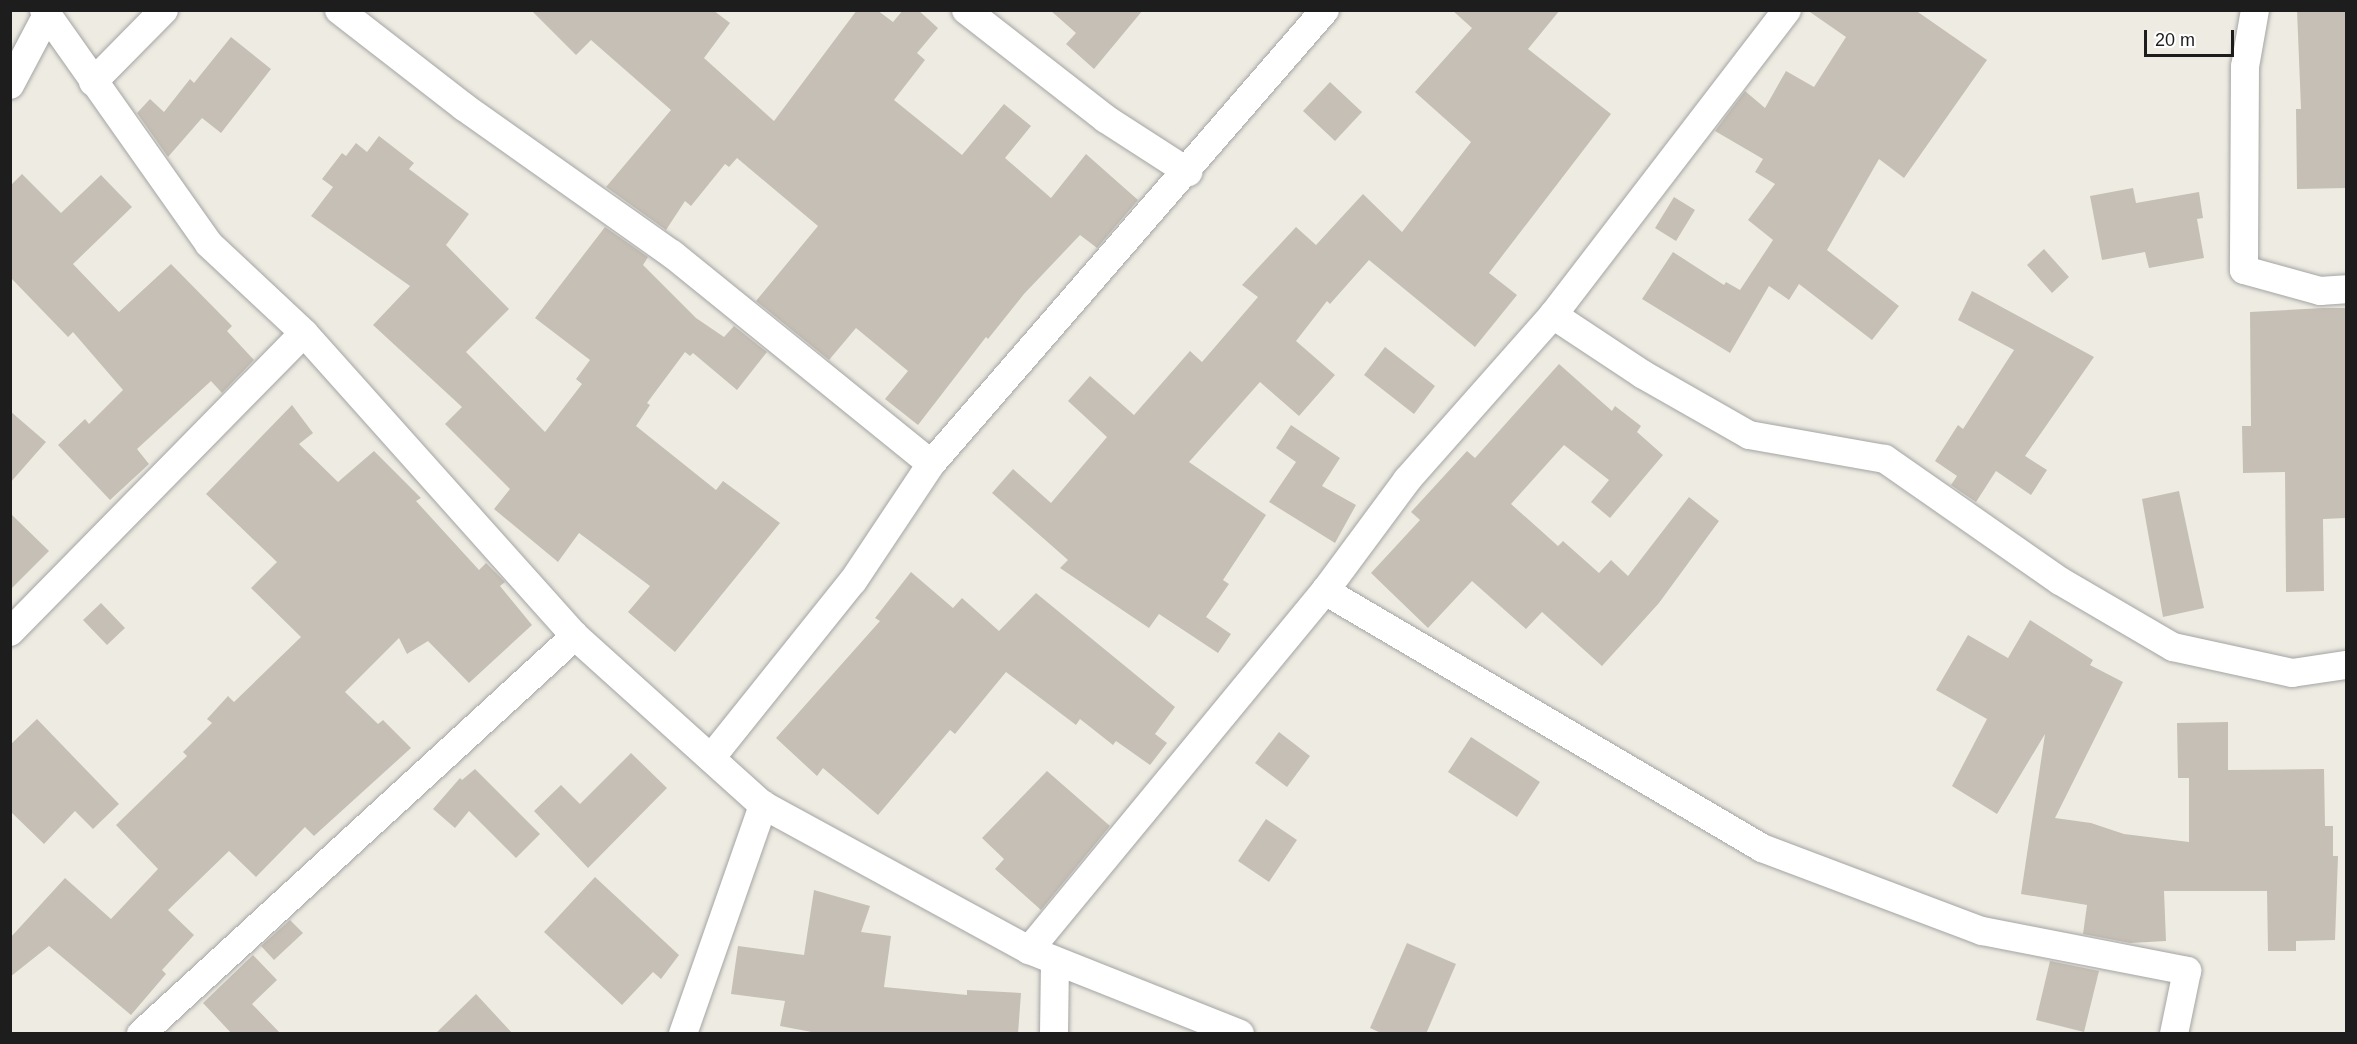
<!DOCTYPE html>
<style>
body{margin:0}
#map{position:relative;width:2357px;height:1044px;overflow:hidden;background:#eeece2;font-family:Arial,sans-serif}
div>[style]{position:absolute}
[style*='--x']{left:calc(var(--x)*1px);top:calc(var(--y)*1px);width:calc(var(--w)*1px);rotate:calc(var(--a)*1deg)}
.building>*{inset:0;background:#c6bfb5}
.roads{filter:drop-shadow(0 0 2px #a4a4a4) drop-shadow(0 0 2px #a4a4a4)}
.street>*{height:28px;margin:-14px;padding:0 14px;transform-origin:14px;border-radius:14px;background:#fff}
span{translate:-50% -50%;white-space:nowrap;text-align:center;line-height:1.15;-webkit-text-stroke:4.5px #fff;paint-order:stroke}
.frame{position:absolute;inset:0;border:12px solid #1d1d1d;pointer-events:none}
.scale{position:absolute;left:2144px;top:30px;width:90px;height:27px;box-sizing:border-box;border:3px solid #1d1d1d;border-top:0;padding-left:8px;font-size:18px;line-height:21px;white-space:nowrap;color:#1d1d1d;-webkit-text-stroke:4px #fff;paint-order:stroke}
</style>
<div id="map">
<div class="building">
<i style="clip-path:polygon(531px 10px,713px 10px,730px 23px,704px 58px,774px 121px,857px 10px,877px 10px,893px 22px,903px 10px,918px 10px,938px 28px,917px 53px,925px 60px,894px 100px,962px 155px,1004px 104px,1031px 126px,1005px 158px,1051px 198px,1086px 154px,1138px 200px,1097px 248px,1080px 235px,1024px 294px,988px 339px,986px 337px,918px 425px,885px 399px,908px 371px,856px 328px,829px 360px,756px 301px,818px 226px,737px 158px,729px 167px,725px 164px,691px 206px,685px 201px,666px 230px,606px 187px,671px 110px,591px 40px,576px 55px)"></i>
<i style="clip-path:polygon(1050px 10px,1143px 10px,1094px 69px,1066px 44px,1076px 33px)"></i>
<i style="clip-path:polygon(1452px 10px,1560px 10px,1528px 49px,1611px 114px,1489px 273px,1517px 295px,1475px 347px,1369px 260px,1330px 304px,1327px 301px,1296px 341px,1335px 375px,1299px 416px,1260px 382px,1189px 462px,1266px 515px,1223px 580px,1229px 584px,1206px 617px,1231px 634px,1218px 653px,1159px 614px,1149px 628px,1060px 568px,1068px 560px,992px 493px,1013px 469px,1051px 503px,1107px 437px,1068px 401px,1090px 376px,1134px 415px,1190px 351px,1202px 362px,1258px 297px,1242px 285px,1296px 227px,1316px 245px,1363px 194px,1402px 232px,1471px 142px,1415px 92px,1472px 28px)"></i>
<i style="clip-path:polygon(1807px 10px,1915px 10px,1987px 60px,1904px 178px,1879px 159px,1827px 250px,1899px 306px,1872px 340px,1799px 284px,1789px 300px,1769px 286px,1730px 353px,1642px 299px,1673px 252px,1724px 285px,1726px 282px,1740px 290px,1773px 240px,1748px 220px,1775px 184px,1755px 172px,1763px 159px,1715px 131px,1745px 91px,1765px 108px,1786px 71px,1814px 87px,1846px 37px)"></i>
<i style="clip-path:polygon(2297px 10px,2346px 10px,2346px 188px,2297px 189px,2296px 109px,2301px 109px)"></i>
<i style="clip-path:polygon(231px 37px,271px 69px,221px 133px,202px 118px,168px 157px,137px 113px,150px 99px,164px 112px,190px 79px,194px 83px)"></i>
<i style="clip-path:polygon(1330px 82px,1362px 112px,1335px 141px,1303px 111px)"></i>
<i style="clip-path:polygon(379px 136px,414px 163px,409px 169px,469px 214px,446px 245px,509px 309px,466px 352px,545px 432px,582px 384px,576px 379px,590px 360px,535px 318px,605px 227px,648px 257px,643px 265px,696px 318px,724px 337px,734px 326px,767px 352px,737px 390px,693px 353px,690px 356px,685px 352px,647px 403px,650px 405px,636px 426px,716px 490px,723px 481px,780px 523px,675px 652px,628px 612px,650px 586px,579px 533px,558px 562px,494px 509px,510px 489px,445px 424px,462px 407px,373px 325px,410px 286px,311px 216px,333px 187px,322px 179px,342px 153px,346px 156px,356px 143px,367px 152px)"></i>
<i style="clip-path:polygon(22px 174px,61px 213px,101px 175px,132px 207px,73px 264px,119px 312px,171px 264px,232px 326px,227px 331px,254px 360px,222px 393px,211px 381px,137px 449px,149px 464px,110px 500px,58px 445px,85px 419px,89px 424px,123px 390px,73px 332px,68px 337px,10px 277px,10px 186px)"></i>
<i style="clip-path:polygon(2133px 188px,2136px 203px,2199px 192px,2203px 218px,2197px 219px,2204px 258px,2149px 268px,2145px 252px,2102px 260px,2090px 196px)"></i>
<i style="clip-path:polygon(1674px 197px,1695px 210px,1676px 241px,1655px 228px)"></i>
<i style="clip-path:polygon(2044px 249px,2069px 277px,2052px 293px,2027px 265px)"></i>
<i style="clip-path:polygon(1972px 291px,2094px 357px,2025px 456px,2047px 470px,2031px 495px,1996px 471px,1976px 502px,1951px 485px,1957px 476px,1935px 461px,1958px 425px,1963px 429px,2014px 350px,1958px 320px)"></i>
<i style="clip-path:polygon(2323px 308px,2346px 308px,2346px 518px,2323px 519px,2324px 591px,2286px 592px,2285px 472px,2243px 473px,2242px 426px,2251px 426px,2250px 312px)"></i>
<i style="clip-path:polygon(1385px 347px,1435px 386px,1414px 414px,1364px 375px)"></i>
<i style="clip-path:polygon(1559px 364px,1612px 411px,1615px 406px,1641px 426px,1637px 432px,1663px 455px,1610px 518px,1591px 502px,1609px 480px,1564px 445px,1511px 504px,1558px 546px,1563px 541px,1599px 573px,1611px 560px,1628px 576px,1689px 497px,1719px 521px,1659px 603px,1602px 666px,1542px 612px,1526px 629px,1472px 581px,1428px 628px,1371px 573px,1420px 520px,1411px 512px,1467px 451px,1475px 458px)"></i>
<i style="clip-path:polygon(292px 405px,313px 433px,299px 444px,338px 482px,374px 451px,421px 498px,416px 501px,479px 570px,486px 563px,505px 582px,500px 586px,532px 625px,469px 683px,428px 641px,407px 654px,399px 638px,345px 692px,378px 724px,383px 720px,411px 748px,314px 836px,305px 827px,256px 877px,229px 851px,168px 910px,194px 935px,162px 970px,166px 974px,131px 1015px,49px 946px,10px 977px,10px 938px,65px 878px,111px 919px,158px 869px,116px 825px,187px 756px,183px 752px,212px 723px,207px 719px,228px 696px,234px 702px,301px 637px,251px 588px,277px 562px,206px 494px)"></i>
<i style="clip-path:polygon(10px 411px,46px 442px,10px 483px)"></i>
<i style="clip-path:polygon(1291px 425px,1340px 458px,1322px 486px,1356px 505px,1335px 543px,1269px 502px,1296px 462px,1276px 448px)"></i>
<i style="clip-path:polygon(2179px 491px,2204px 608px,2163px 617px,2142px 499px)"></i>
<i style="clip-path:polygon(10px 513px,49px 551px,10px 590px)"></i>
<i style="clip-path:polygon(911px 572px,953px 608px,962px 598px,999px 631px,1036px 593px,1175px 707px,1155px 734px,1167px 743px,1150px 765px,1116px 741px,1113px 745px,1080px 719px,1076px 725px,1006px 672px,955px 734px,950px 730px,878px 815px,823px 768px,817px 776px,776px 738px,880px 621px,875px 618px)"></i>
<i style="clip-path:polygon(101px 603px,125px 628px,107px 645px,83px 620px)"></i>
<i style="clip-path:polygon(2030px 620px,2093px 660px,2090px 665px,2123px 682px,2055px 818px,2091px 823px,2124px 834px,2189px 842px,2189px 778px,2178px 778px,2177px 723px,2228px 722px,2228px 770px,2324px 769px,2325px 826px,2333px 826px,2333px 856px,2338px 856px,2335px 940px,2296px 941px,2296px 951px,2268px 951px,2267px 891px,2164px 891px,2166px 941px,2130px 943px,2083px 934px,2087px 905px,2021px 894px,2045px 734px,1997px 814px,1952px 786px,1987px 719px,1936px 690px,1968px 635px,2008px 658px)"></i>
<i style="clip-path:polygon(37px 719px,119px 804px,93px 829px,75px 811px,44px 844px,10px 811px,10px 745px)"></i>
<i style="clip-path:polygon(1279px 732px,1310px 756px,1287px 787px,1255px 763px)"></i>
<i style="clip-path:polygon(1471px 737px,1540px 782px,1517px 817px,1448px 772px)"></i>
<i style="clip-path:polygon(631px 753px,667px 788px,588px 868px,534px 811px,561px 785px,580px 804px)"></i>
<i style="clip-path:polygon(475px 769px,540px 834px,516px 858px,469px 811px,455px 828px,433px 809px,460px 778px,462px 780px)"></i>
<i style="clip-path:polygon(1047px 771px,1110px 826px,1041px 910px,995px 869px,1004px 859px,982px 838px)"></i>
<i style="clip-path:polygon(1266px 819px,1297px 840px,1269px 882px,1238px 861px)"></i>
<i style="clip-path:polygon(595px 877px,679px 955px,661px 979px,653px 972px,622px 1005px,544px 932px)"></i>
<i style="clip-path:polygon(814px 890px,870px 906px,861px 932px,891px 936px,884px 987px,967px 995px,967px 990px,1021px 993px,1018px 1034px,822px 1034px,780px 1026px,785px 1001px,731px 994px,738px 946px,804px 955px)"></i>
<i style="clip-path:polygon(290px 920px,303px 933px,274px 960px,261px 946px)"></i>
<i style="clip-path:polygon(1407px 943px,1456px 964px,1426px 1034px,1383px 1034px,1370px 1028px)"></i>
<i style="clip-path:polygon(253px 955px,277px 980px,252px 1004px,281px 1034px,232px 1034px,203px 1003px)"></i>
<i style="clip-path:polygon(2050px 961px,2099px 971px,2084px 1032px,2036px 1020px)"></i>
<i style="clip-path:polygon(476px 994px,513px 1034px,435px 1034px)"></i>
</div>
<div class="roads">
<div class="street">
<i style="--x:44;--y:10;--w:286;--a:54.8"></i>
<i style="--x:209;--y:244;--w:130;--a:43.1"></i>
<i style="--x:304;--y:333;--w:407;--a:48.2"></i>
<i style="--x:575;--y:636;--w:253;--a:42"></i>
<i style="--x:763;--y:805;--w:303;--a:28.6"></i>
<i style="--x:1029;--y:950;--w:227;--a:21.7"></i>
<i style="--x:339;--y:10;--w:158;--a:37.8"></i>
<i style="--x:464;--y:107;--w:255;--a:35.3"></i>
<i style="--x:672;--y:254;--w:333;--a:39"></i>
<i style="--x:966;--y:10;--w:177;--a:37.9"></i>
<i style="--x:1106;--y:119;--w:98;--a:32.9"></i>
<i style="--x:2255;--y:10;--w:58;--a:100"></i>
<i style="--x:2245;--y:67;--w:203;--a:90.3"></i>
<i style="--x:2244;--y:270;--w:79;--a:15.4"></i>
<i style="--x:2320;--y:291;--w:26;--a:-4"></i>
<i style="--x:93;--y:82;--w:101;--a:-45.4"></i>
<i style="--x:10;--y:85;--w:81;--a:-62.2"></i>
<i style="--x:1553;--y:315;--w:107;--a:33.5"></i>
<i style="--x:1642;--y:374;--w:123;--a:29.7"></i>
<i style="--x:1749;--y:435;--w:138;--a:10"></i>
<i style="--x:1885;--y:459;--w:213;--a:34.9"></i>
<i style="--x:2060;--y:581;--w:131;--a:30.3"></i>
<i style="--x:2173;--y:647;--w:122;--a:12.3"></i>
<i style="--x:2292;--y:673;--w:55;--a:-8.4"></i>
<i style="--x:1325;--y:591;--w:507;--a:30.46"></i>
<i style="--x:1762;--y:848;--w:235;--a:20.7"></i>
<i style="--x:1982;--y:931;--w:209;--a:11"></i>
<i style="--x:2187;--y:971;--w:64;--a:101.7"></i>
<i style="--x:10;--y:632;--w:419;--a:-45.5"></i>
<i style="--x:711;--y:758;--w:227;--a:-51.3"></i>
<i style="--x:853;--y:581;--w:141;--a:-56.3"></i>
<i style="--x:931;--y:464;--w:601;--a:-49.05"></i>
<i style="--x:1029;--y:950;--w:465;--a:-50.5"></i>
<i style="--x:1325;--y:591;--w:138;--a:-53.5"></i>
<i style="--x:1407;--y:480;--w:220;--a:-48.5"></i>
<i style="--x:1553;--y:315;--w:384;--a:-52.5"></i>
<i style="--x:141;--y:1034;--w:589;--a:-42.52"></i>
<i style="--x:683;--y:1034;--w:243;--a:-70.7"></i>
<i style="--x:1054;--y:1034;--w:73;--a:-89.2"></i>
</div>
</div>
<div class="frame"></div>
<div class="scale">20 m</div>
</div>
